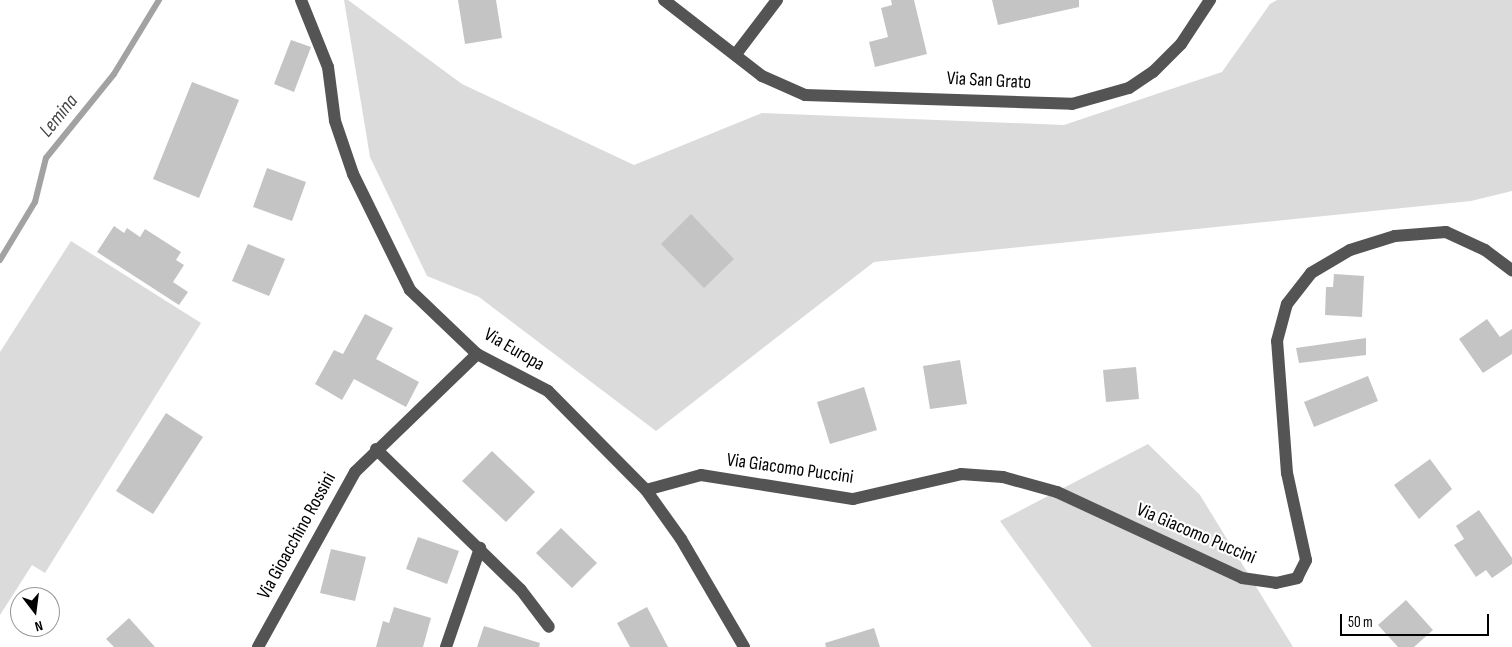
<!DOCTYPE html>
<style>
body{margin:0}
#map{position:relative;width:1512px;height:647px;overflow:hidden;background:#fff;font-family:"Sofia Sans Condensed",sans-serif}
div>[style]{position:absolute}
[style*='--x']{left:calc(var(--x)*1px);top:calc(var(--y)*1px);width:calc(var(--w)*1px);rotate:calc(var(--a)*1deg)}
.green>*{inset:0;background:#dbdbdb}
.stream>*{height:6px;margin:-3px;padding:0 3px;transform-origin:3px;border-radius:3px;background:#a2a2a2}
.building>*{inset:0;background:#c4c4c4}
.minor>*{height:12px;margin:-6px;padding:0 6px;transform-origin:6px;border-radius:6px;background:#545454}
span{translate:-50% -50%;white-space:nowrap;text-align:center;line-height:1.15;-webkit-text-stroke:4.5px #fff;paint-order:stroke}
.street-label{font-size:19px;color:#000}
.water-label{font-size:20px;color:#434343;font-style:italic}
.north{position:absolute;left:10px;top:587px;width:50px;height:50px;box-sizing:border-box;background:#fff;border:1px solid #999;border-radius:50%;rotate:165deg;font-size:14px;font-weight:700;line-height:20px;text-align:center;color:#000}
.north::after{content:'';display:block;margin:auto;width:18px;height:22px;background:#000;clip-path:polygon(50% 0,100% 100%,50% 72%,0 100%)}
.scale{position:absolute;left:1340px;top:614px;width:149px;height:22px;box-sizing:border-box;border:2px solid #000;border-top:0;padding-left:6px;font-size:15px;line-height:18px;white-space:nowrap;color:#000;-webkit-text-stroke:4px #fff;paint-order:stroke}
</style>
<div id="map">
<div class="green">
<i style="clip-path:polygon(344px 0,348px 0,462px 84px,634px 165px,762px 113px,1064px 125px,1222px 72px,1270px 4px,1277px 0,1512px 0,1512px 191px,1471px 201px,874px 262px,656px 431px,479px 297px,427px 276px,370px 157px)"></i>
<i style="clip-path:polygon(71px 241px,201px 323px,45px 573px,32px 565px,0 615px,0 352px)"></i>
<i style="clip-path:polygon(1148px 444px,1200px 495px,1293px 647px,1092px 647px,1000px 521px)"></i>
</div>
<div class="stream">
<i style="--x:0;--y:260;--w:68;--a:-58.9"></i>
<i style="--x:35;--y:202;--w:45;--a:-76"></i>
<i style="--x:46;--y:158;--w:108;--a:-51"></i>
<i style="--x:114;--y:74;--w:87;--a:-58.7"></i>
</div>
<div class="building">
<i style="clip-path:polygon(458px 0,496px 0,502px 38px,465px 44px)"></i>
<i style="clip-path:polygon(891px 0,914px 0,927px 54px,875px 67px,869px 42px,888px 37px,881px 8px,892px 5px)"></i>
<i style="clip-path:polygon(992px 0,1079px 0,1079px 7px,998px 25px)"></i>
<i style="clip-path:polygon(291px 40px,311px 47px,294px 92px,274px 84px)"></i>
<i style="clip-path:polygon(192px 82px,239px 100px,199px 198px,153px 179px)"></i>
<i style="clip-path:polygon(267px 168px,306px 182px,292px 221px,253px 207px)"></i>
<i style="clip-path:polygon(691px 214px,734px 259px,704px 288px,661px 244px)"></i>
<i style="clip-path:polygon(114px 226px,124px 233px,127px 228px,140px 237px,145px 229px,181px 252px,176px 260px,184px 265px,173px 282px,188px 292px,179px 305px,97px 252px)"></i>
<i style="clip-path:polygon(248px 244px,285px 259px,269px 296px,232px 281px)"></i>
<i style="clip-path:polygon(1334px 274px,1364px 276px,1362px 317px,1325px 315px,1326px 287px,1333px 287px)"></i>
<i style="clip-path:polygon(365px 314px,393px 328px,376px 359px,419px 382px,406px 407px,354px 379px,342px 400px,315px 384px,334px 350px,343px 354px)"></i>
<i style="clip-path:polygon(1487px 319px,1500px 337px,1512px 329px,1512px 354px,1483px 373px,1459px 339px)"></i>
<i style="clip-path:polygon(1366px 338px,1366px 355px,1299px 363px,1296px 348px)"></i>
<i style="clip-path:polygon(960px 360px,967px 404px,930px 409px,923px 366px)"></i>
<i style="clip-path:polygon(1136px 367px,1139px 399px,1106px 402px,1103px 370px)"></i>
<i style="clip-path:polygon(1368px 376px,1378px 401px,1314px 427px,1304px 402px)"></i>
<i style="clip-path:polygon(864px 387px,877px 430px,830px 444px,817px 402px)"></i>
<i style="clip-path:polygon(166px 413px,203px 437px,153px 514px,116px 491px)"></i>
<i style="clip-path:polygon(492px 451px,535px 492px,506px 522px,462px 481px)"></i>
<i style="clip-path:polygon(1430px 459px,1452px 489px,1419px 519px,1394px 485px)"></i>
<i style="clip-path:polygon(1479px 510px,1512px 558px,1512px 564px,1492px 578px,1486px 570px,1476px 577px,1454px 545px,1464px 539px,1456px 526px)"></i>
<i style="clip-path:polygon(561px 528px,597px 563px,572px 588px,536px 553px)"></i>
<i style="clip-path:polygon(418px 537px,459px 551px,447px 584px,406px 569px)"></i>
<i style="clip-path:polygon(331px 549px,366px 557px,355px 601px,320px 593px)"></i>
<i style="clip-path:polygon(1406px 600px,1433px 630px,1414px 647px,1398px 647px,1378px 625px)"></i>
<i style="clip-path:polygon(394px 607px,431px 618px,423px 647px,376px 647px,383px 621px,389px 623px)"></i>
<i style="clip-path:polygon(647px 607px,668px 647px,630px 647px,617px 623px)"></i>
<i style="clip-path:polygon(129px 618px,155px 647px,114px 647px,106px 639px)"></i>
<i style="clip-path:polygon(484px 626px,540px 643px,539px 647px,477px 647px)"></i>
<i style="clip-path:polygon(874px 628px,880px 647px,826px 647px,825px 643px)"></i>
</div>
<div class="minor">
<i style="--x:301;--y:0;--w:72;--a:68.1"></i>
<i style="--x:328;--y:67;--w:54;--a:82.6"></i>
<i style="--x:335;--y:121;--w:56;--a:71.2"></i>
<i style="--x:353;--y:174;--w:129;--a:63.8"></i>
<i style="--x:410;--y:290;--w:93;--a:43.7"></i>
<i style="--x:477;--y:354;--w:80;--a:27.5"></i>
<i style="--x:548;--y:391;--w:139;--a:45.3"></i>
<i style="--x:646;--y:490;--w:60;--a:54.5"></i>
<i style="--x:681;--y:539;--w:125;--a:59.7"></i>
<i style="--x:664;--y:0;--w:124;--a:37.8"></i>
<i style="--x:762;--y:76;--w:47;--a:23.8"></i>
<i style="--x:805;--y:95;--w:267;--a:1.9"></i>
<i style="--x:1072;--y:104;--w:59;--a:-15.7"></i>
<i style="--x:1129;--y:88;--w:29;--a:-34"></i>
<i style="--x:1153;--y:72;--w:40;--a:-45"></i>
<i style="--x:1181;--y:44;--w:53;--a:-56.6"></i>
<i style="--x:736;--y:54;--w:68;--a:-52.8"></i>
<i style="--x:376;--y:449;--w:202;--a:44.2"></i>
<i style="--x:521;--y:590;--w:46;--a:52.9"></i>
<i style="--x:646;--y:490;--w:57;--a:-15.3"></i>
<i style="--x:701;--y:475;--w:154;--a:9"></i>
<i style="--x:853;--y:499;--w:111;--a:-13"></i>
<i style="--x:961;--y:474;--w:42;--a:4.1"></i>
<i style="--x:1003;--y:477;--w:56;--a:15.5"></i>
<i style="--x:1057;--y:492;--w:204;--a:24.9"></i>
<i style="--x:1242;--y:578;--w:34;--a:8"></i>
<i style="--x:1276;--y:583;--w:22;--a:-13"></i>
<i style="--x:1297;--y:578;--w:20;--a:-63"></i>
<i style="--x:1306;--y:560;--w:89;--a:-102.3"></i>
<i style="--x:1287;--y:473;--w:132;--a:-94.3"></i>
<i style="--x:1277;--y:341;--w:38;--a:-75"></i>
<i style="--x:1287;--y:304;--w:39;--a:-52"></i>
<i style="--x:1311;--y:273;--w:45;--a:-30.5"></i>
<i style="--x:1350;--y:250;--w:47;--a:-17.3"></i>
<i style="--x:1395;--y:236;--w:51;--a:-4.5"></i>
<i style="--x:1446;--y:232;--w:43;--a:24.8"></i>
<i style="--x:1485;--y:250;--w:34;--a:37"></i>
<i style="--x:258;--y:647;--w:200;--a:-61"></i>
<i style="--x:355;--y:472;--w:170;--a:-44"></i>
<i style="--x:446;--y:647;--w:105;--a:-71"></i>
</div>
<div class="street-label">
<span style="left:989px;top:81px;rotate:3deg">Via San Grato</span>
<span style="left:514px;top:350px;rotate:30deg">Via Europa</span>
<span style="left:790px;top:469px;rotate:8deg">Via Giacomo Puccini</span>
<span style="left:1196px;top:534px;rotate:23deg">Via Giacomo Puccini</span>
<span style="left:297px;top:536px;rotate:-61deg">Via Gioacchino Rossini</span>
</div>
<div class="water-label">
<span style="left:59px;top:116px;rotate:-51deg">Lemina</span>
</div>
<div class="north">N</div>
<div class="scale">50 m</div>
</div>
